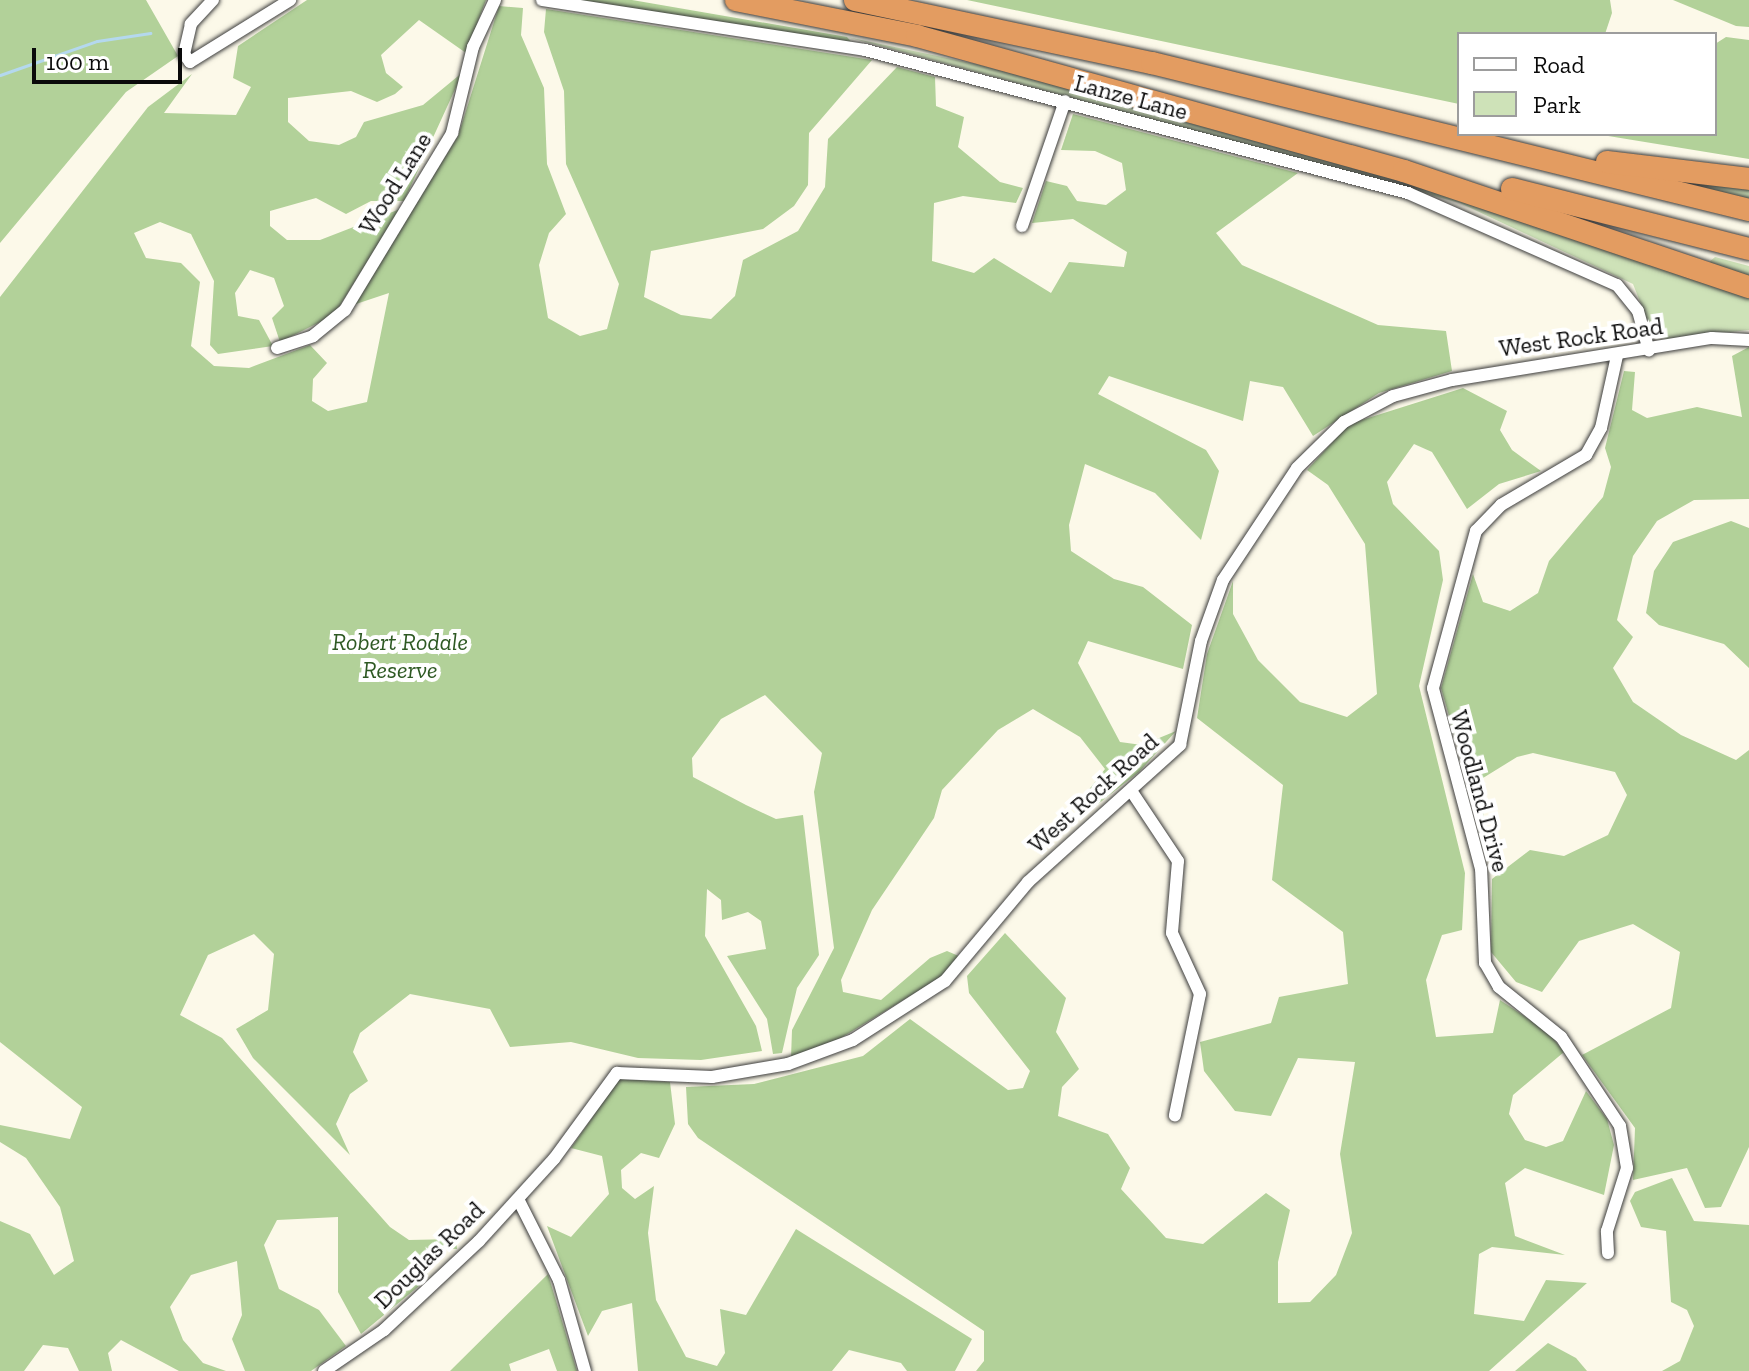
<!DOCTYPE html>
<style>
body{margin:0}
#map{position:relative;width:1749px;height:1371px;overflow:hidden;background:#fcf9e9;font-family:"Zilla Slab",serif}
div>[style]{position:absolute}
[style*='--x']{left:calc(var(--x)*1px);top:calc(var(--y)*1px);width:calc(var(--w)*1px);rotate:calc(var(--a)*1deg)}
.green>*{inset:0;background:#cee2b8}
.forest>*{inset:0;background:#b2d199}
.stream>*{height:3px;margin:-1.5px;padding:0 1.5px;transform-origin:1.5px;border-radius:1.5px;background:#b4d8ee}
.roads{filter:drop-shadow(0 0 2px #3d3d3d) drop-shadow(0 0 2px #3d3d3d)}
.minor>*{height:12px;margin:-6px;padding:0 6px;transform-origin:6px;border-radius:6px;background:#fff}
.motorway>*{height:22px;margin:-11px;padding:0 11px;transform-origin:11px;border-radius:11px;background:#e39c61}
span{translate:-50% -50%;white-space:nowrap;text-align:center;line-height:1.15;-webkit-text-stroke:8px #fff;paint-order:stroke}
.street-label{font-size:24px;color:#0a0a0a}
.park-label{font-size:24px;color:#2e5923;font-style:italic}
.legend{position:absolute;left:1457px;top:32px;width:260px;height:104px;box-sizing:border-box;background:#fff;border:2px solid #9d9d9d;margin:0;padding:10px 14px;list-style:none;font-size:24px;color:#0a0a0a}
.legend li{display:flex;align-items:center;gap:16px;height:40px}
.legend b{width:40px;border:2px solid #9d9d9d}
.scale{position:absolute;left:32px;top:48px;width:150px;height:36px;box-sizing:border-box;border:4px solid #0a0a0a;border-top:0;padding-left:10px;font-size:24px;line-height:28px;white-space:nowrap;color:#0a0a0a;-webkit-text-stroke:6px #fff;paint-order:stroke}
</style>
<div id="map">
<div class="green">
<i style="clip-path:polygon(847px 37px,980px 65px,1470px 198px,1749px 296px,1749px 330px,1667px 339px,1652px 332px,1633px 284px,1460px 203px)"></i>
<i style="clip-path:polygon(1631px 172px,1749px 186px,1749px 205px)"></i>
<i style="clip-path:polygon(1715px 257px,1749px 266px,1749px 279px,1709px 262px)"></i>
</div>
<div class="forest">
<i style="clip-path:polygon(0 0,146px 0,178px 56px,126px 92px,0 243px)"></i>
<i style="clip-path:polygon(307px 0,486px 0,466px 53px,419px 20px,381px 55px,386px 73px,403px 87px,395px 94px,377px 102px,351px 91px,288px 98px,288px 122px,309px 141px,339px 145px,356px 137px,364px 122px,423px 105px,463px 72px,404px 201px,371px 201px,346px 214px,316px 198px,270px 211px,270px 226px,287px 240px,320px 240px,400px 209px,334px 315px,280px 342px,272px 318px,284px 306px,274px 278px,250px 270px,235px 293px,238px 316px,259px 320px,273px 346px,218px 354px,210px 345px,214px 281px,191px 234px,160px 222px,134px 233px,146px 258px,181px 263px,200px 282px,191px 346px,214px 366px,249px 368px,310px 345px,327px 363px,313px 379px,312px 401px,328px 411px,367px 402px,389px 293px,353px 305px,458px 136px,499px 6px,523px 8px,521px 35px,544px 88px,547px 164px,566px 214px,549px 233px,539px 265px,548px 318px,580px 336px,607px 329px,619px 284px,566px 164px,564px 91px,544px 32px,546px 9px,872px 60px,809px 133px,808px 185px,794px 206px,763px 229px,651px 251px,644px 297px,681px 315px,711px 319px,735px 296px,743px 260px,798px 231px,825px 187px,828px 139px,897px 67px,935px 77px,936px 106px,964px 117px,958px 147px,1000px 182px,1023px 188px,1016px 203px,963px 196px,934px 203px,932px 261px,974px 273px,994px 258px,1051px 293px,1069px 262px,1124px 267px,1127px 252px,1073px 219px,1032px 223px,1046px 181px,1067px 186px,1077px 201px,1106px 205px,1126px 190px,1122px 163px,1095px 151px,1061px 150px,1073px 114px,1298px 173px,1216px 233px,1242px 265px,1378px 325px,1446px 331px,1452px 371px,1379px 393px,1313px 436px,1283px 387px,1250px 381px,1243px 421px,1109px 376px,1098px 394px,1206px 450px,1219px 471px,1201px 540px,1155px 493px,1085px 464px,1069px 525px,1071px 551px,1114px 579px,1143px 587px,1192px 625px,1183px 669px,1088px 641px,1078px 663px,1120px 742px,1142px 745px,1176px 731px,1139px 772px,1084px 815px,1087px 792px,1105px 769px,1080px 737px,1033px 709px,998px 730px,942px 790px,934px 818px,872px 910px,841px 980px,843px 992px,881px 1000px,930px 958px,947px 951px,961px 957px,946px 974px,831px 1044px,791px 1058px,792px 1030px,834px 948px,814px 792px,822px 753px,765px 695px,721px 719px,692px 758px,693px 777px,746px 805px,776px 819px,803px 815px,819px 955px,797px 988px,782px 1053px,773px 1054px,767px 1019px,727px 956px,766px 949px,761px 921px,748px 912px,722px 920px,721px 900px,707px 889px,705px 936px,756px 1026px,762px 1051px,701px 1060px,638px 1058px,571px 1042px,510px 1047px,490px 1009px,410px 994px,360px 1033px,353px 1052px,368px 1081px,350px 1094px,336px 1124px,350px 1155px,253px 1058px,236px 1029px,268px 1010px,274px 954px,254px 934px,208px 955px,180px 1015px,222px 1038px,390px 1227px,409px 1240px,456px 1239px,457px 1249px,436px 1248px,425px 1281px,361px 1334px,338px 1292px,338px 1217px,277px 1220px,264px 1245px,279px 1289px,319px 1310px,346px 1346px,311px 1371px,245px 1371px,232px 1339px,242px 1315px,237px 1261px,191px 1275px,170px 1307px,183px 1340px,203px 1363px,226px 1371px,179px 1371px,121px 1340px,108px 1353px,112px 1371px,79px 1371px,68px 1348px,43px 1345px,24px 1371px,0 1371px,0 1221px,30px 1234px,54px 1275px,74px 1261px,60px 1207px,26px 1158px,0 1142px,0 1125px,70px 1139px,82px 1107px,0 1042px,0 297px,148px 107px,192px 74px,164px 113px,236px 115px,251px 87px,233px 78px,238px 46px)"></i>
<i style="clip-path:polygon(556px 0,632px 0,847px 37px,854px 45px)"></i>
<i style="clip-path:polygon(967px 0,1610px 0,1612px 13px,1605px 34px,1459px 34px,1459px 104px)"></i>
<i style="clip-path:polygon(1673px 0,1749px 0,1749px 27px,1736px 26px)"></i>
<i style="clip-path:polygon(1726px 37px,1749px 40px,1749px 159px,1596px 134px,1715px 134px,1715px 44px)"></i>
<i style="clip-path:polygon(1749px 347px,1749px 499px,1694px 500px,1657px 521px,1633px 556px,1617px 620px,1633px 637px,1613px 668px,1633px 702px,1681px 735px,1736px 760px,1749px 750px,1749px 1147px,1721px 1207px,1705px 1208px,1687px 1168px,1633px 1180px,1635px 1128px,1582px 1055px,1671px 1008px,1680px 952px,1633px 924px,1579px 941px,1542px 992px,1516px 982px,1491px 952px,1492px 879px,1530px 850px,1564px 856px,1608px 835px,1627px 795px,1615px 772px,1533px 753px,1517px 757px,1483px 778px,1484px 838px,1441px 688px,1473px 574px,1483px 602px,1510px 611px,1538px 593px,1549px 561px,1603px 497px,1611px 467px,1605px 448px,1624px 371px,1635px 372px,1632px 410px,1647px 418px,1697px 407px,1742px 417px,1732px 356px)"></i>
<i style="clip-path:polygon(1463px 388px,1507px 411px,1500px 430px,1512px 450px,1541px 471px,1499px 484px,1467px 509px,1432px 452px,1414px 444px,1387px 482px,1393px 504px,1439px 551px,1443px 580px,1419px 686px,1465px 873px,1462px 930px,1442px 935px,1426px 980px,1436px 1037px,1493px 1033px,1500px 1000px,1548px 1032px,1564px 1052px,1513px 1095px,1509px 1114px,1525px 1140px,1546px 1147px,1563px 1141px,1586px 1091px,1607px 1119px,1614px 1145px,1604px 1195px,1525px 1168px,1505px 1183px,1515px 1236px,1565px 1255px,1492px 1247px,1479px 1254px,1474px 1314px,1524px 1321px,1546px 1280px,1587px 1283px,1489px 1371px,976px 1371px,984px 1361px,984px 1331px,698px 1138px,688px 1124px,686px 1087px,754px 1084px,863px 1056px,910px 1019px,1008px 1090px,1023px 1088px,1030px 1071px,969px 993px,967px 976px,1005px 933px,1066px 998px,1056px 1032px,1079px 1069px,1062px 1087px,1058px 1116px,1108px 1134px,1130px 1168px,1121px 1189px,1166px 1238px,1203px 1244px,1266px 1193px,1290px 1210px,1278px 1262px,1278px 1303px,1310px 1302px,1336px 1275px,1352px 1233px,1340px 1154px,1355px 1062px,1298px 1058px,1271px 1116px,1235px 1111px,1204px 1071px,1200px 1042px,1271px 1023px,1279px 997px,1348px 984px,1343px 932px,1272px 880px,1283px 785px,1197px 718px,1207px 654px,1233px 581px,1233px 614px,1258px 660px,1300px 702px,1347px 717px,1377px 694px,1365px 544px,1328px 485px,1307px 470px,1349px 424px)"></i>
<i style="clip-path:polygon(1731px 521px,1749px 528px,1749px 668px,1724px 644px,1659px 625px,1646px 613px,1654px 571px,1673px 542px)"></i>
<i style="clip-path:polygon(619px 1079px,670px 1082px,675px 1124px,659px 1158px,641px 1153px,621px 1170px,622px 1188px,635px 1199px,654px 1186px,648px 1233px,656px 1300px,686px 1357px,717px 1366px,725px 1353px,720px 1309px,746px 1315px,796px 1229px,972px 1339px,955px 1371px,907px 1371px,901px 1363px,849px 1350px,832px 1371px,638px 1371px,632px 1303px,602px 1311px,588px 1336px,547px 1226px,571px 1237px,609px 1194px,602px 1156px,571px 1148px)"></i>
<i style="clip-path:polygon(1672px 1178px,1694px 1221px,1749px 1225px,1749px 1371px,1662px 1371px,1680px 1361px,1694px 1326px,1687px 1310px,1671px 1302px,1666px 1231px,1641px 1227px,1630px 1201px,1635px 1192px)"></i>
<i style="clip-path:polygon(548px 1274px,577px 1371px,557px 1371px,549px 1349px,509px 1364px,511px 1371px,450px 1371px)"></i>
<i style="clip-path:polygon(1548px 1343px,1576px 1358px,1587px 1371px,1515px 1371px)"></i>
</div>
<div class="stream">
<i style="--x:0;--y:75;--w:103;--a:-19.3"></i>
<i style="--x:97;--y:41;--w:54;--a:-8.6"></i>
</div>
<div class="roads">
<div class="minor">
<i style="--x:213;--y:0;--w:33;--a:133"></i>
<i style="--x:191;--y:24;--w:31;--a:103"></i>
<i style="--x:184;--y:54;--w:10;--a:53"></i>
<i style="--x:190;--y:62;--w:118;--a:-31.8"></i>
<i style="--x:542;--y:0;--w:327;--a:8.8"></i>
<i style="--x:865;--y:50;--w:562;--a:14.75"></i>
<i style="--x:1408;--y:193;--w:228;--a:23.8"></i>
<i style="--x:1617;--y:285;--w:33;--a:51"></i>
<i style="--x:1638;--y:311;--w:41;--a:74.6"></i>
<i style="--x:1022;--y:226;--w:132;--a:-71"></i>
<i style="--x:277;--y:348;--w:38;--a:-18"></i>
<i style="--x:313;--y:336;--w:41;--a:-39.1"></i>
<i style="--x:345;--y:310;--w:207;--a:-58.8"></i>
<i style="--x:452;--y:133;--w:89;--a:-76.3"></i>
<i style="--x:473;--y:47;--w:52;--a:-64.9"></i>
<i style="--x:1132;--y:792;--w:83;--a:56.3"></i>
<i style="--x:1178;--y:861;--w:72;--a:94.8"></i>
<i style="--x:1172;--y:933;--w:67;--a:65.3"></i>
<i style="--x:1200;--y:994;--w:124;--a:101.7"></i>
<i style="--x:518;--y:1199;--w:91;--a:63.2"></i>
<i style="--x:559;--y:1280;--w:95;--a:74.1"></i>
<i style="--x:1608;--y:1253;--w:22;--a:-93"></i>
<i style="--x:1607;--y:1231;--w:66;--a:-72.4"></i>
<i style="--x:1627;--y:1168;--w:43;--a:-99.5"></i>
<i style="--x:1620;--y:1126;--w:107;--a:-123.5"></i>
<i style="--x:1561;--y:1037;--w:80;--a:-141.1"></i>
<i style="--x:1499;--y:987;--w:28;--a:-120"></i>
<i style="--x:1485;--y:963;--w:94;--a:-92.4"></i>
<i style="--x:1481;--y:869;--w:187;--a:-104.9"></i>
<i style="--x:1433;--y:688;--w:163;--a:-74.7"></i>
<i style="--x:1476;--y:531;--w:36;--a:-46"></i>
<i style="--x:1501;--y:505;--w:99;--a:-30.5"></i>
<i style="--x:1586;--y:455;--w:31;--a:-61"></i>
<i style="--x:1601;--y:428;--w:74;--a:-77.5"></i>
<i style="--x:324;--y:1371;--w:73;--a:-34.3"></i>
<i style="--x:384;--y:1330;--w:130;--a:-43.1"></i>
<i style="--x:479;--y:1241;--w:111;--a:-47.6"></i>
<i style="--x:554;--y:1159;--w:107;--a:-53.8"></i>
<i style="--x:617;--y:1073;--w:95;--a:2.4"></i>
<i style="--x:712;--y:1077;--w:77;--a:-9.7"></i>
<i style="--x:788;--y:1064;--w:69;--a:-20.3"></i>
<i style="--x:853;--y:1040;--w:109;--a:-32.7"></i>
<i style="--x:945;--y:981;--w:129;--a:-50"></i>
<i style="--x:1028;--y:882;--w:205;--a:-42"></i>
<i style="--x:1180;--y:745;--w:106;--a:-78.6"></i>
<i style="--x:1201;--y:641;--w:65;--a:-70.2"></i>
<i style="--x:1223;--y:580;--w:134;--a:-56.5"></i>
<i style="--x:1297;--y:468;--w:66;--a:-44.4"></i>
<i style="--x:1344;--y:422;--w:55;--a:-28"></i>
<i style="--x:1393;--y:396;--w:61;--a:-15.2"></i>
<i style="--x:1452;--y:380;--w:263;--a:-9.2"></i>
<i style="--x:1712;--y:338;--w:37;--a:3"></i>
</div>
<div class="motorway">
<i style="--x:736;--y:0;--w:185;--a:11.2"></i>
<i style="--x:917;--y:36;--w:505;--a:15.49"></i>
<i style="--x:1404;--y:171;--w:364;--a:18.6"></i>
<i style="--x:855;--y:0;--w:304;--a:12"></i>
<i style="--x:1152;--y:63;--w:615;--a:13.83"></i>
<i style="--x:1607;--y:162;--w:143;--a:6.8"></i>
<i style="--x:1512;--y:189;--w:244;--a:14.2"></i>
</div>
</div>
<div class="street-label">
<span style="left:1131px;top:97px;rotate:15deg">Lanze Lane</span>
<span style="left:395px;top:183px;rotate:-58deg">Wood Lane</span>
<span style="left:1581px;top:337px;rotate:-8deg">West Rock Road</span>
<span style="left:1480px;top:791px;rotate:75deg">Woodland Drive</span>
<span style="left:1093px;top:793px;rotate:-42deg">West Rock Road</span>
<span style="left:429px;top:1255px;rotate:-44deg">Douglas Road</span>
</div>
<div class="park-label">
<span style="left:400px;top:656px">Robert Rodale<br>Reserve</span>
</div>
<ul class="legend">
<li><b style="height:10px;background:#fff"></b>Road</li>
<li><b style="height:22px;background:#cee2b8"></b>Park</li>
</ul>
<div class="scale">100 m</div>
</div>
